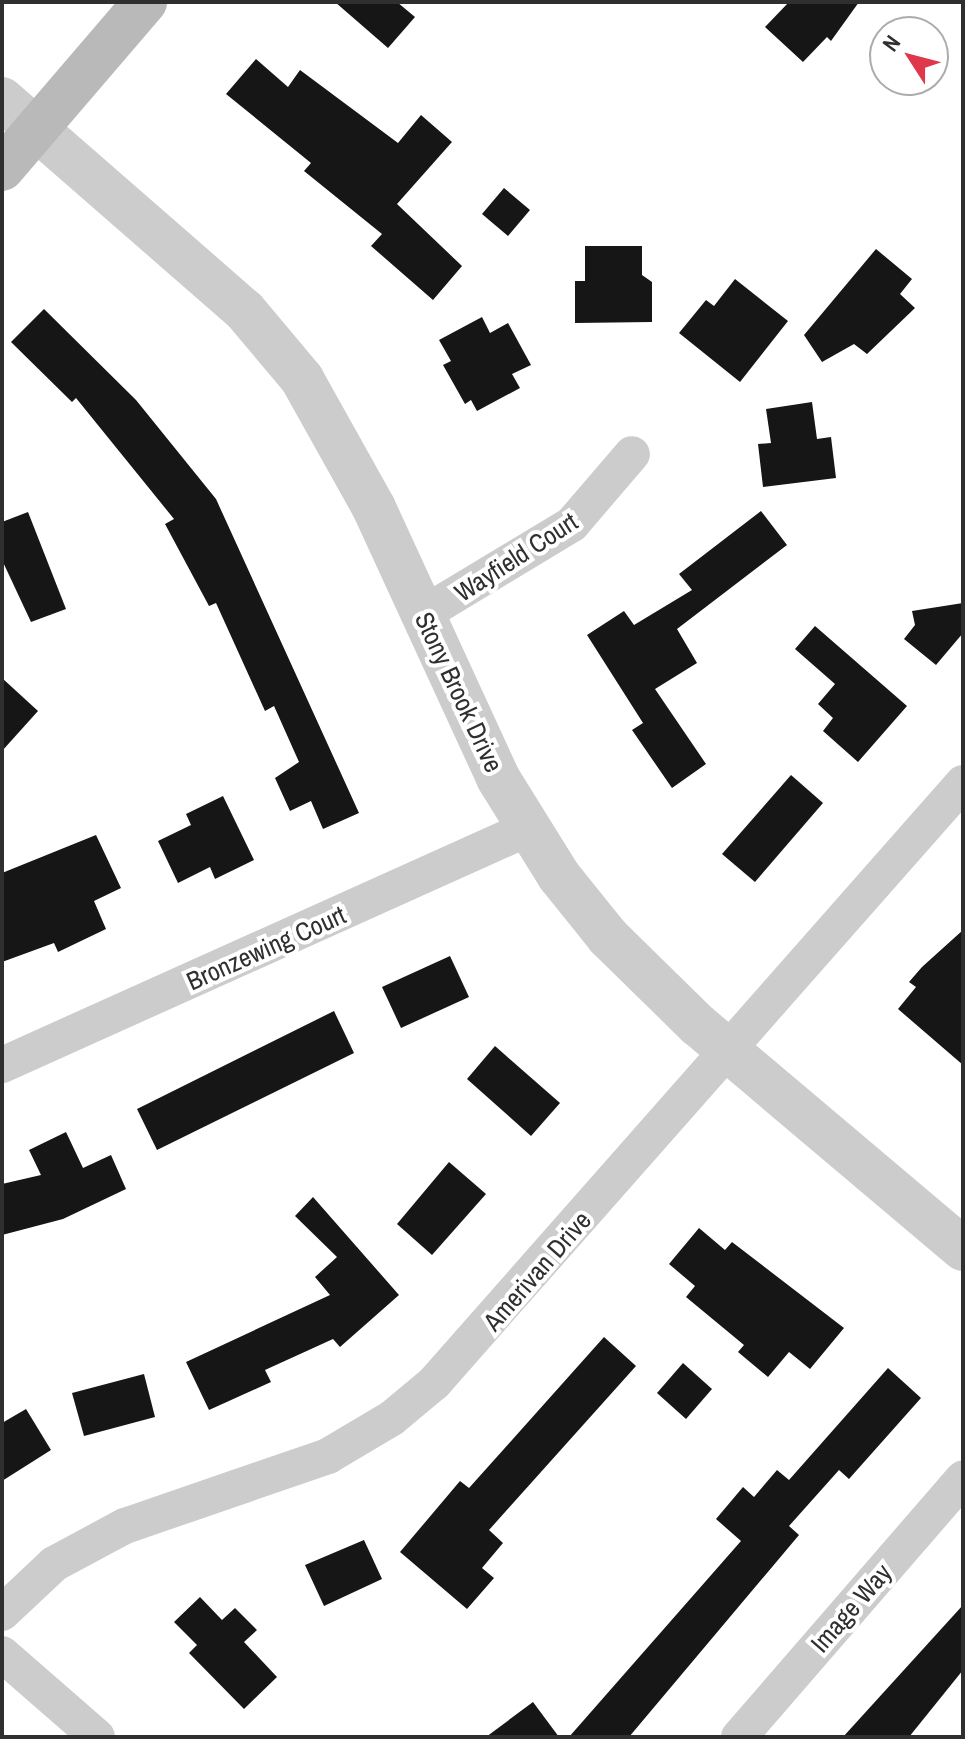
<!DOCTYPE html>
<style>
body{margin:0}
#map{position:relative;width:965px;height:1739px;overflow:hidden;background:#fff;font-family:"Archivo Narrow",sans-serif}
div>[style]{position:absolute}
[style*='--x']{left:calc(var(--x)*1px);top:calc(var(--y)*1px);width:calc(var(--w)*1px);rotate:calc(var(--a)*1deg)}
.building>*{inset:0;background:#161616}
.minor>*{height:36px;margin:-18px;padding:0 18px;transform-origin:18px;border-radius:18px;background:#ccc}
.tertiary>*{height:44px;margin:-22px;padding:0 22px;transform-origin:22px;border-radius:22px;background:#ccc}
.secondary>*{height:44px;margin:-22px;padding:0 22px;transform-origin:22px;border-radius:22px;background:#b9b9b9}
span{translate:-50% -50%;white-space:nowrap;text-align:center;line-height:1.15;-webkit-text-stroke:8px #fff;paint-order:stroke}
.street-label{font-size:26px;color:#2f2f2f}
.frame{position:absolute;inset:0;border:4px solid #2f2f2f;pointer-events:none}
.north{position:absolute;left:869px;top:16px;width:80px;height:80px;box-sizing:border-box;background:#fff;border:2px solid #acacac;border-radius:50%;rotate:306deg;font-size:22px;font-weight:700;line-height:32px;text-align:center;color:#2f2f2f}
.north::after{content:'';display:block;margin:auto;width:28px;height:36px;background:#df384b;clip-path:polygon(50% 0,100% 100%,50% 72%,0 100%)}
</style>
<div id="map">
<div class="building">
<i style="clip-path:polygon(335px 2px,397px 2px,415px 17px,388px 48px)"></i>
<i style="clip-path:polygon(789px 2px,859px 2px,831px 41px,827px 37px,803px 62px,765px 27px)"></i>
<i style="clip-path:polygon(256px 59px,288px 87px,300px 70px,398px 143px,421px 115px,452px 142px,397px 204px,462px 266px,433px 300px,371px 246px,382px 234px,304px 171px,311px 163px,226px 94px)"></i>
<i style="clip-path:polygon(504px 188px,530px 210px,508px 236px,482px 214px)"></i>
<i style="clip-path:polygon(585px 246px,642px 246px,642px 275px,652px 282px,652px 322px,575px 323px,575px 281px,585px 281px)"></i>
<i style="clip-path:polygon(876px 249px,912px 279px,900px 294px,915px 308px,867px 354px,854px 344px,822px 362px,804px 335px)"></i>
<i style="clip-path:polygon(735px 279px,788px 321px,740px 382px,679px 333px,706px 300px,714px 306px)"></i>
<i style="clip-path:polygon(44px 309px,136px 400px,216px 499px,359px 813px,323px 829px,311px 801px,290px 811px,275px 778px,299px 762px,274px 706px,265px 711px,216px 603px,209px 606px,165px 524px,174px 519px,76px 398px,72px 402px,11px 342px)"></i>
<i style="clip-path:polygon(482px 317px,490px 333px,508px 323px,531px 365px,512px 374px,520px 388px,477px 411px,471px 400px,465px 404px,443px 365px,451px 361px,439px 340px)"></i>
<i style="clip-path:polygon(812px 402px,817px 439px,831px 437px,836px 478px,763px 487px,758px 444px,771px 443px,766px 409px)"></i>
<i style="clip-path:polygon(761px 511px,787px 545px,677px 629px,697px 663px,655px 689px,706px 764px,672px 788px,632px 730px,643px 723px,587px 635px,624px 611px,634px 625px,692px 590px,679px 574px)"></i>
<i style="clip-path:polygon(28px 512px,66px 609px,31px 622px,2px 560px,2px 522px)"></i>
<i style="clip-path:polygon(963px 603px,963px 633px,936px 665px,904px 639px,915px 625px,912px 611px)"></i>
<i style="clip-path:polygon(815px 626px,907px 706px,858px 762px,823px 731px,833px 718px,818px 704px,835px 684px,795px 649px)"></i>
<i style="clip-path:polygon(2px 678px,38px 711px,2px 751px)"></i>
<i style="clip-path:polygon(791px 775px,823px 803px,755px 882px,722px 854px)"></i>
<i style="clip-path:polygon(223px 796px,254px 860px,215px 879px,210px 867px,178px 883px,158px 841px,191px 825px,186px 814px)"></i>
<i style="clip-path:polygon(96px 835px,121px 888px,94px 901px,106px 929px,58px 952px,54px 943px,2px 962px,2px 873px)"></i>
<i style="clip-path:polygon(963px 930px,963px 1065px,898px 1009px,916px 987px,909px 982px,922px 967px)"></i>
<i style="clip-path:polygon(450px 956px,469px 997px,401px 1028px,382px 987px)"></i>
<i style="clip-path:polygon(334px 1011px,354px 1053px,157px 1150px,137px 1109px)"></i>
<i style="clip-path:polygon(495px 1046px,560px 1103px,531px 1136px,467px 1079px)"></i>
<i style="clip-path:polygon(66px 1132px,83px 1168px,111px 1155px,126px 1189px,63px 1219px,2px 1235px,2px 1184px,41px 1175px,29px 1150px)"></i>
<i style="clip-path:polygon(449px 1162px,486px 1194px,432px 1255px,397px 1224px)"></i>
<i style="clip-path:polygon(313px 1197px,399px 1295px,340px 1347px,333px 1339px,265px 1370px,271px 1382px,209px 1410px,186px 1362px,330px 1295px,315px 1277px,337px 1257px,295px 1216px)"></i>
<i style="clip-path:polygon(699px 1228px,725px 1250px,732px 1242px,844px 1328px,810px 1369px,789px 1352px,768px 1377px,738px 1352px,744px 1345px,686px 1297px,695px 1286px,669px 1264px)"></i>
<i style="clip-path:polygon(604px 1337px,636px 1366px,489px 1530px,503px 1543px,482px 1568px,494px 1578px,467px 1609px,400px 1552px,460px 1481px,469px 1488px)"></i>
<i style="clip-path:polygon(683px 1363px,712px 1389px,686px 1419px,657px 1393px)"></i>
<i style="clip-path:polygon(888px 1368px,921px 1398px,849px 1479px,839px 1470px,789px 1526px,799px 1535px,629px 1737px,569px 1737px,741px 1541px,716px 1519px,743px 1487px,754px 1497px,777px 1470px,789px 1480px)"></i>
<i style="clip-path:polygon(144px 1374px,155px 1417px,84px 1436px,72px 1393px)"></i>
<i style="clip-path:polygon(26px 1409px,51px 1450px,2px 1481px,2px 1423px)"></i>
<i style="clip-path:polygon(364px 1540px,382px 1579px,324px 1606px,305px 1565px)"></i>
<i style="clip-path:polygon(200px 1597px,222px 1620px,235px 1608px,257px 1630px,244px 1642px,277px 1677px,244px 1709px,189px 1653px,197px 1645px,174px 1622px)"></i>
<i style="clip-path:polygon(963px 1605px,963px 1670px,909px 1737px,843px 1737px)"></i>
<i style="clip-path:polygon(533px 1702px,559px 1737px,486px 1737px)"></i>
</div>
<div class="minor">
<i style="--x:423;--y:614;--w:174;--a:-31.1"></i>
<i style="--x:572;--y:524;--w:92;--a:-49.4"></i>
<i style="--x:2;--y:1065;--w:578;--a:-24.21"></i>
<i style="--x:2;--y:1613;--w:71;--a:-43.3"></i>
<i style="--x:54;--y:1564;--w:81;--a:-28.2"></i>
<i style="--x:125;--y:1526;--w:215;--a:-19"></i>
<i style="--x:328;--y:1456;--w:74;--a:-30.7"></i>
<i style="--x:392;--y:1418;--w:55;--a:-39.8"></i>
<i style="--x:434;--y:1383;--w:800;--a:-48.6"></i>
<i style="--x:2;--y:1654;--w:126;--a:41.1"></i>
<i style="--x:739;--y:1737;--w:342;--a:-49.1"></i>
</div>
<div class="tertiary">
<i style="--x:2;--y:99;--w:322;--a:41.1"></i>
<i style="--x:245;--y:311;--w:89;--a:50"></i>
<i style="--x:302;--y:379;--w:148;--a:60.8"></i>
<i style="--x:374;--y:508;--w:297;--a:65.3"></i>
<i style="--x:498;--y:778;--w:115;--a:58.1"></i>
<i style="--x:559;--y:876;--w:78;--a:51.2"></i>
<i style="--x:608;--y:937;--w:126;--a:44.4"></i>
<i style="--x:698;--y:1025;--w:347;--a:40.2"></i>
</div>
<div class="secondary">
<i style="--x:2;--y:169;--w:220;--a:-49.4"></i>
</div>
<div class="street-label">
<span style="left:516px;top:557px;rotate:-33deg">Wayfield Court</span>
<span style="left:459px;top:692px;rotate:65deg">Stony Brook Drive</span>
<span style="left:266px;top:948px;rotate:-24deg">Bronzewing Court</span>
<span style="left:537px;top:1271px;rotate:-49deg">Amerivan Drive</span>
<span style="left:851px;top:1608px;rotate:-49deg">Image Way</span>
</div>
<div class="frame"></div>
<div class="north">N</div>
</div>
